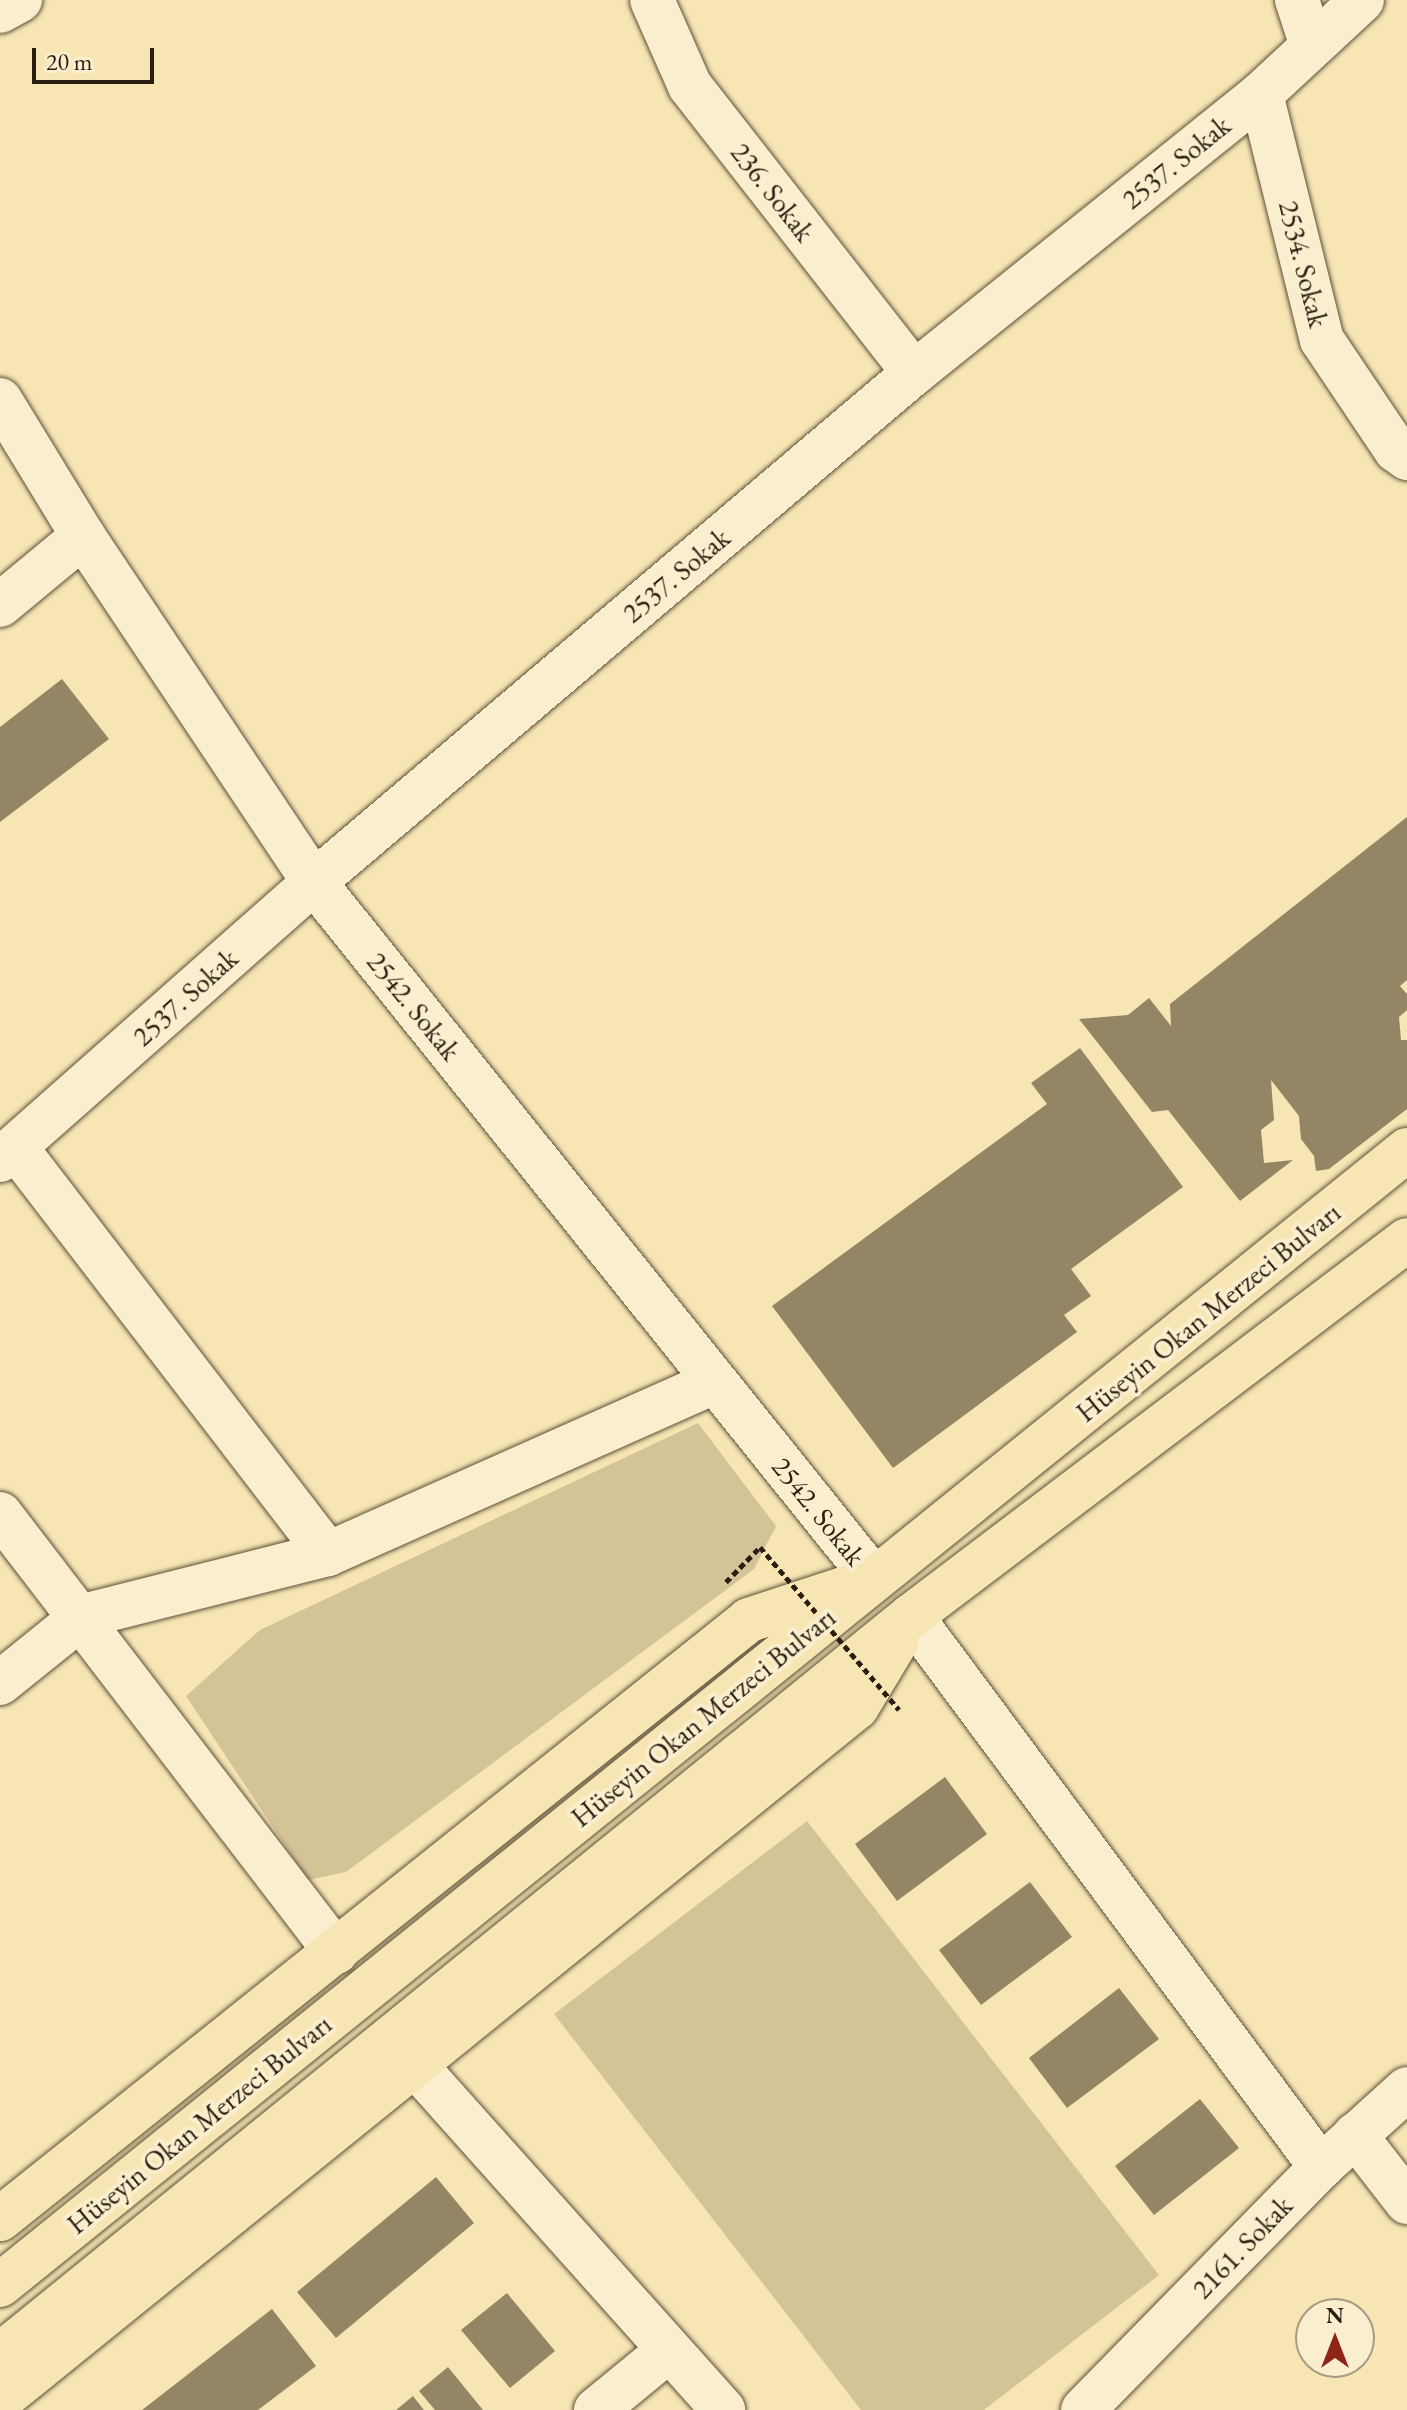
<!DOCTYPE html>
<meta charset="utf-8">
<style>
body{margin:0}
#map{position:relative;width:1407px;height:2410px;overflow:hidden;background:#f7e5b3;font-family:"EB Garamond",serif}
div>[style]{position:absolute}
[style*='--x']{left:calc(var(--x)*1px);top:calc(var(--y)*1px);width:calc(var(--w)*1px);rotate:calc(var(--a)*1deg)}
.green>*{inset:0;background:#d4c397}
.building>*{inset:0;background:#948565}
.path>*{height:5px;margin-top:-2.5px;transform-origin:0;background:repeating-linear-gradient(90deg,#291e11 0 6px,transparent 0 10px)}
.roads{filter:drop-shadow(0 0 2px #5c503a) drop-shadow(0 0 2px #5c503a)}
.minor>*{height:44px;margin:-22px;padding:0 22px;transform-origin:22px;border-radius:22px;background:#faeece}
.major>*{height:44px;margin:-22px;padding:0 22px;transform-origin:22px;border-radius:22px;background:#f7e5b3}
.path-bridge>*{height:5px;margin-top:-2.5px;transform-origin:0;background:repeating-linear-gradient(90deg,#291e11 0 6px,transparent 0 10px)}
span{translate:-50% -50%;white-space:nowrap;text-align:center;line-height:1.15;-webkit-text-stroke:8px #faeece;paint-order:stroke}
.street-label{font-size:28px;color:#291e11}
.north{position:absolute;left:1295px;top:2298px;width:80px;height:80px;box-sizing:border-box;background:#faeece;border:2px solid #a69b82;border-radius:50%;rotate:0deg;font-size:22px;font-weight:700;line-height:32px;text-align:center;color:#291e11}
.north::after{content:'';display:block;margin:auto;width:28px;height:36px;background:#8f2418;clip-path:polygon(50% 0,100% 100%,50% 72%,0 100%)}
.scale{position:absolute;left:32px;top:48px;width:122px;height:36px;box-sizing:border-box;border:4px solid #291e11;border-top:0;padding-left:10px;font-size:24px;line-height:28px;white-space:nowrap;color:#291e11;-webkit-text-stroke:6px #faeece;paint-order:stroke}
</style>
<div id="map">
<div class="green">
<i style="clip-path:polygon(698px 1423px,776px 1526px,754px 1569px,346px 1872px,308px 1880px,186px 1696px,260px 1630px)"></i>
<i style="clip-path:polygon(807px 1821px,1159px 2275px,984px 2410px,861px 2410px,554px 2014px)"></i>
</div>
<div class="building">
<i style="clip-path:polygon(62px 679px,109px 739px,0 822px,0 727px)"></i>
<i style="clip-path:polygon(1407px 817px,1407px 980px,1400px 986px,1407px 994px,1407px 1010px,1399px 1017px,1401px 1040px,1407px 1040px,1407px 1109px,1329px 1169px,1316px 1171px,1314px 1156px,1301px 1139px,1299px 1116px,1271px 1080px,1274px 1120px,1261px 1130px,1264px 1163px,1293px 1160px,1240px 1201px,1168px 1110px,1152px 1112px,1079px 1019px,1128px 1015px,1149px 998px,1171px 1026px,1170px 1004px)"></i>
<i style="clip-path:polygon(1080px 1048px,1183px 1187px,1071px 1269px,1091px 1296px,1064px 1315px,1077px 1332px,893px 1468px,772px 1306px,1047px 1104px,1031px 1083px)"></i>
<i style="clip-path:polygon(945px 1777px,987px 1834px,897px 1901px,855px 1844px)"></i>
<i style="clip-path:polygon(1030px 1882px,1072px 1937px,981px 2005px,939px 1950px)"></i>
<i style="clip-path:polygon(1119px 1988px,1159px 2039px,1067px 2108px,1029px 2058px)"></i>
<i style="clip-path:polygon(1200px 2099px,1239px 2148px,1154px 2215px,1115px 2166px)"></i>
<i style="clip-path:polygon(436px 2177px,474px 2223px,336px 2338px,297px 2292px)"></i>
<i style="clip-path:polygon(507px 2293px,555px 2351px,510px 2388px,461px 2330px)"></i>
<i style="clip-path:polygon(272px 2309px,316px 2366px,258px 2410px,142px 2410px)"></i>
<i style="clip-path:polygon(448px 2367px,483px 2410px,435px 2410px,419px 2391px)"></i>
<i style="clip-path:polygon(413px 2396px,424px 2410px,396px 2410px)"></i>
</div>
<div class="path">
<i style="--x:726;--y:1582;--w:49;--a:-45.8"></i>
</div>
<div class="roads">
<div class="minor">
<i style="--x:652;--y:0;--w:94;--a:66.2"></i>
<i style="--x:690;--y:86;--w:364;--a:52"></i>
<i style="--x:1297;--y:0;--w:45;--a:72"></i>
<i style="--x:0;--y:11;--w:23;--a:-29"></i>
<i style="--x:1261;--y:94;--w:253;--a:76.1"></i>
<i style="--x:1322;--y:340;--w:133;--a:56.1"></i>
<i style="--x:1396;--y:450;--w:14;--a:36"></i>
<i style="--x:0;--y:400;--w:159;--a:58.6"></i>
<i style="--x:83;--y:536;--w:416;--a:56.3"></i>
<i style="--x:314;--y:882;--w:894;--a:51.22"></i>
<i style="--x:0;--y:605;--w:108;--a:-39.7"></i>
<i style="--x:16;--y:1148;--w:512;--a:52.46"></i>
<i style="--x:0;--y:1160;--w:419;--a:-41.5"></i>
<i style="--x:314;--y:882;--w:787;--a:-40.31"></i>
<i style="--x:914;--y:373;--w:445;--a:-38.8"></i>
<i style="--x:1261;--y:94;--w:138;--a:-42.9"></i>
<i style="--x:0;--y:1514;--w:552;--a:52.51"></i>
<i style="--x:911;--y:1616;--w:687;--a:53.35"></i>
<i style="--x:0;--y:1683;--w:107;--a:-38.9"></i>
<i style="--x:83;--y:1616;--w:253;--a:-14.2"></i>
<i style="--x:328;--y:1554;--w:423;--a:-24"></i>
<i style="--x:414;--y:2064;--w:464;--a:48.2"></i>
<i style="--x:1355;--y:2135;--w:85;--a:52.2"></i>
<i style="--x:596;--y:2410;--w:94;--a:-39.4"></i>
<i style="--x:1083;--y:2410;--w:340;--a:-45.6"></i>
<i style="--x:1321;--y:2167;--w:116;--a:-42.2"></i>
</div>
<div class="major">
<i style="--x:0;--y:2219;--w:959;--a:-38.65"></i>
<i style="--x:749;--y:1620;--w:105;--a:-18.3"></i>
<i style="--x:0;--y:2285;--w:1808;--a:-38.89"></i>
<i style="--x:0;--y:2355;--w:1173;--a:-39.05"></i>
<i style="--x:911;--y:1616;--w:622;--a:-37.16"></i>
<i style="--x:0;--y:2400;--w:1102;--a:-38.96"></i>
<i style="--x:857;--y:1707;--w:76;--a:-59"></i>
</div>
</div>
<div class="path-bridge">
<i style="--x:760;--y:1547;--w:214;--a:49.5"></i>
</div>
<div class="street-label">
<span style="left:1176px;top:162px;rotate:-39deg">2537. Sokak</span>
<span style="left:773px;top:192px;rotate:52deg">236. Sokak</span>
<span style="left:1304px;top:264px;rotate:76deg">2534. Sokak</span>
<span style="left:676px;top:575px;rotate:-40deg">2537. Sokak</span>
<span style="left:185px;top:997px;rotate:-42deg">2537. Sokak</span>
<span style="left:414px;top:1006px;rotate:51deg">2542. Sokak</span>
<span style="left:1208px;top:1312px;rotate:-39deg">Hüseyin Okan Merzeci Bulvarı</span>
<span style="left:819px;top:1511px;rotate:51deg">2542. Sokak</span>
<span style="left:703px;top:1717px;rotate:-39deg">Hüseyin Okan Merzeci Bulvarı</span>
<span style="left:199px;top:2124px;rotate:-39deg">Hüseyin Okan Merzeci Bulvarı</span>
<span style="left:1242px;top:2247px;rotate:-46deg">2161. Sokak</span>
</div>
<div class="north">N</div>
<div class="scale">20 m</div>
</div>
